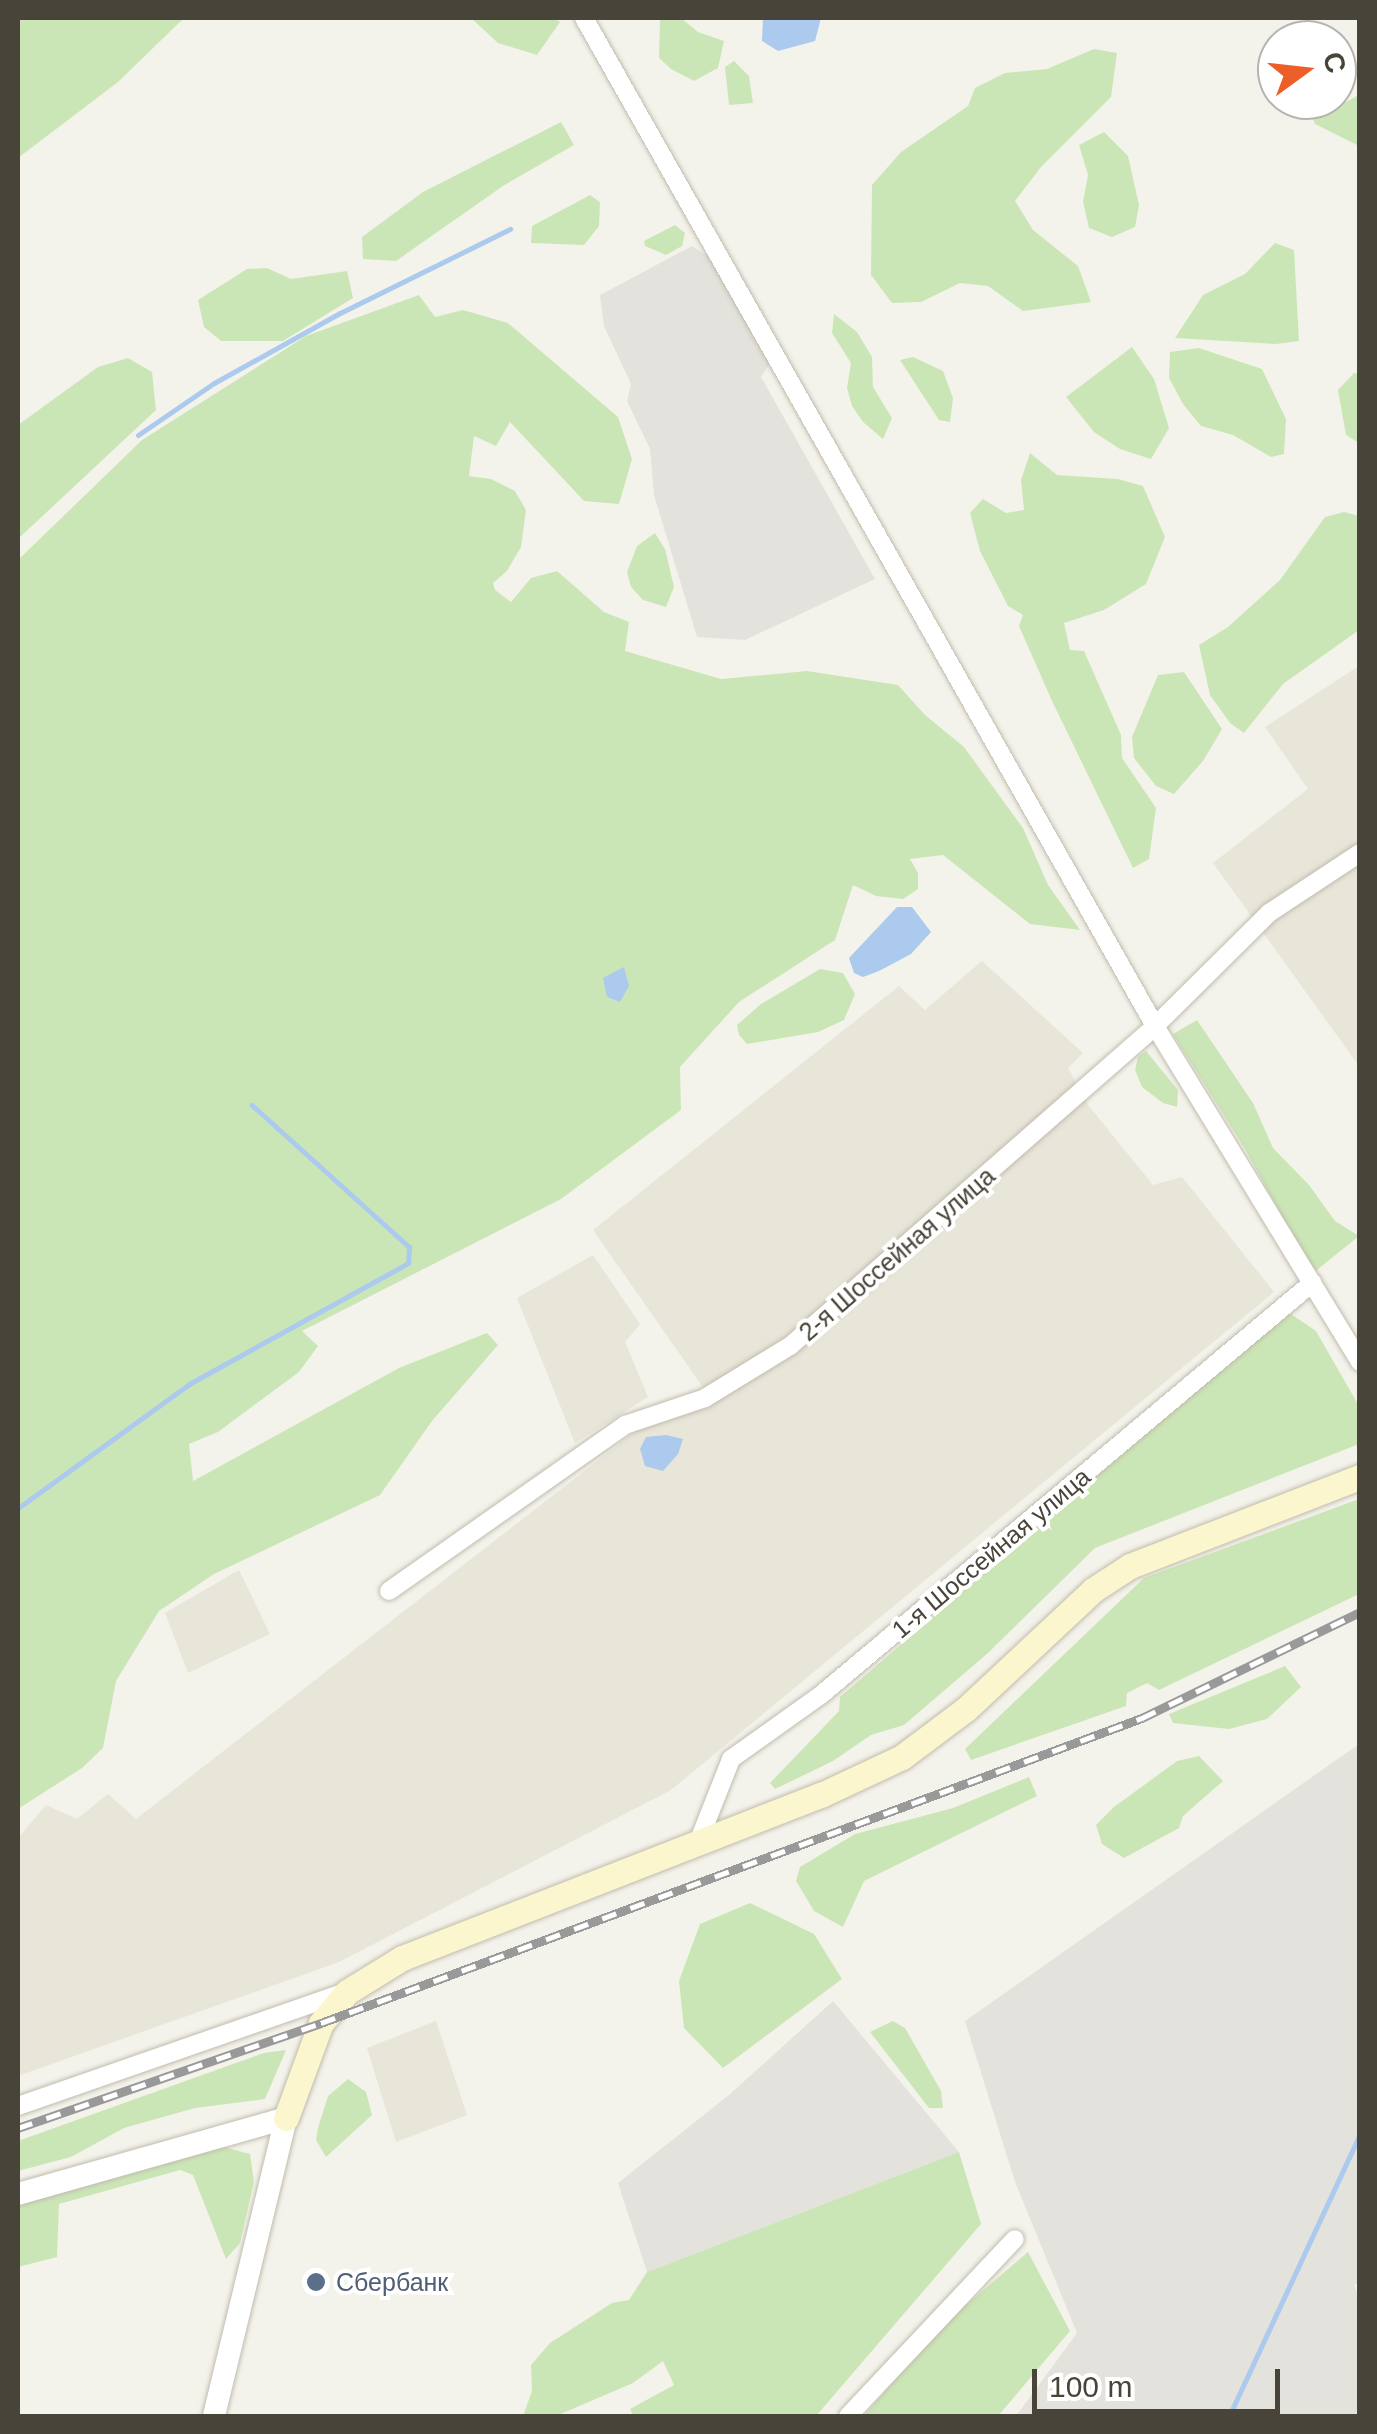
<!DOCTYPE html>
<meta charset="utf-8">
<style>
body{margin:0}
#map{position:relative;width:1377px;height:2434px;overflow:hidden;background:#f4f3eb;font-family:Arial,sans-serif}
div>[style]{position:absolute}
[style*='--x']{left:calc(var(--x)*1px);top:calc(var(--y)*1px);width:calc(var(--w)*1px);rotate:calc(var(--a)*1deg)}
.residential>*{inset:0;background:#e8e5d9}
.industrial>*{inset:0;background:#e4e2dc}
.green>*{inset:0;background:#cbe6b6}
.water>*{inset:0;background:#abcaed}
.stream>*{height:5px;margin:-2.5px;padding:0 2.5px;transform-origin:2.5px;border-radius:2.5px;background:#abcaed}
.roads{filter:drop-shadow(0 0 2px #c0bcae) drop-shadow(0 0 2px #c0bcae)}
.minor>*{height:18px;margin:-9px;padding:0 9px;transform-origin:9px;border-radius:9px;background:#fff}
.tertiary>*{height:22px;margin:-11px;padding:0 11px;transform-origin:11px;border-radius:11px;background:#fff}
.secondary>*{height:25px;margin:-12.5px;padding:0 12.5px;transform-origin:12.5px;border-radius:12.5px;background:#fcf6ce}
.rail>*{height:9px;margin-top:-4.5px;transform-origin:0;background:repeating-linear-gradient(90deg,#fff 0 15px,#999 0 30px);box-sizing:border-box;border-block:2px solid #999}
.dots>*{width:28px;height:28px;translate:-50% -50%;box-sizing:border-box;border:5px solid #fff;border-radius:50%}
span{translate:-50% -50%;white-space:nowrap;text-align:center;line-height:1.15;-webkit-text-stroke:8px #fff;paint-order:stroke}
.street-label{font-size:25px;color:#484439}
.service-label{font-size:25px;color:#4e5e75}
.left{translate:0 -50%;text-align:left}
.frame{position:absolute;inset:0;border:20px solid #484439;pointer-events:none}
.north{position:absolute;left:1257px;top:20px;width:100px;height:100px;box-sizing:border-box;background:#fff;border:2px solid #b6b4b0;border-radius:50%;rotate:75deg;font-size:28px;font-weight:700;line-height:40px;text-align:center;color:#484439}
.north::after{content:'';display:block;margin:auto;width:35px;height:45px;background:#ed5f29;clip-path:polygon(50% 0,100% 100%,50% 72%,0 100%)}
.scale{position:absolute;left:1032px;top:2369px;width:248px;height:45px;box-sizing:border-box;border:5px solid #484439;border-top:0;padding-left:12px;font-size:30px;line-height:35px;white-space:nowrap;color:#484439;-webkit-text-stroke:8px #fff;paint-order:stroke}
</style>
<div id="map">
<div class="residential">
<i style="clip-path:polygon(1359px 666px,1359px 1066px,1213px 863px,1308px 789px,1265px 727px)"></i>
<i style="clip-path:polygon(982px 961px,1083px 1053px,1068px 1068px,1088px 1105px,1153px 1185px,1182px 1177px,1274px 1292px,671px 1790px,339px 1962px,18px 2076px,18px 1838px,46px 1805px,77px 1819px,108px 1794px,136px 1819px,641px 1427px,714px 1403px,593px 1230px,899px 986px,925px 1010px)"></i>
<i style="clip-path:polygon(593px 1255px,640px 1324px,625px 1342px,648px 1397px,575px 1443px,517px 1298px)"></i>
<i style="clip-path:polygon(239px 1570px,270px 1634px,188px 1673px,165px 1613px)"></i>
<i style="clip-path:polygon(436px 2021px,467px 2115px,396px 2142px,367px 2048px)"></i>
</div>
<div class="industrial">
<i style="clip-path:polygon(692px 246px,714px 260px,770px 363px,761px 377px,875px 579px,745px 640px,697px 637px,654px 495px,650px 449px,627px 401px,631px 384px,604px 326px,600px 295px)"></i>
<i style="clip-path:polygon(1359px 1744px,1360px 2283px,1354px 2285px,1360px 2299px,1359px 2416px,1016px 2416px,1077px 2333px,1015px 2182px,965px 2021px)"></i>
<i style="clip-path:polygon(833px 2001px,959px 2152px,647px 2272px,618px 2183px,729px 2095px)"></i>
</div>
<div class="green">
<i style="clip-path:polygon(18px 18px,184px 18px,118px 82px,18px 158px)"></i>
<i style="clip-path:polygon(471px 18px,555px 18px,560px 22px,537px 55px,498px 43px)"></i>
<i style="clip-path:polygon(660px 18px,681px 18px,698px 32px,724px 41px,718px 68px,694px 81px,671px 69px,659px 58px)"></i>
<i style="clip-path:polygon(1094px 49px,1117px 53px,1111px 97px,1041px 167px,1015px 201px,1033px 230px,1078px 266px,1091px 302px,1023px 311px,988px 286px,960px 283px,921px 302px,892px 303px,871px 275px,872px 185px,901px 152px,968px 106px,975px 88px,1005px 73px,1047px 69px)"></i>
<i style="clip-path:polygon(734px 61px,749px 76px,753px 103px,729px 105px,725px 67px)"></i>
<i style="clip-path:polygon(1359px 95px,1359px 146px,1315px 124px,1308px 108px,1331px 110px)"></i>
<i style="clip-path:polygon(561px 122px,574px 145px,503px 186px,396px 261px,363px 259px,362px 237px,423px 192px)"></i>
<i style="clip-path:polygon(1104px 132px,1128px 156px,1139px 205px,1135px 227px,1112px 237px,1089px 228px,1083px 202px,1088px 175px,1079px 145px)"></i>
<i style="clip-path:polygon(590px 195px,600px 202px,599px 226px,584px 245px,531px 243px,532px 226px)"></i>
<i style="clip-path:polygon(675px 225px,685px 233px,682px 246px,666px 255px,645px 246px,644px 241px)"></i>
<i style="clip-path:polygon(1275px 243px,1294px 250px,1299px 341px,1276px 344px,1175px 338px,1203px 295px,1245px 274px)"></i>
<i style="clip-path:polygon(267px 268px,291px 279px,347px 271px,353px 298px,283px 341px,221px 341px,204px 327px,198px 300px,247px 269px)"></i>
<i style="clip-path:polygon(419px 295px,435px 317px,463px 310px,508px 323px,618px 417px,632px 459px,619px 504px,584px 501px,510px 422px,496px 446px,474px 436px,469px 476px,491px 479px,515px 491px,526px 510px,521px 547px,507px 571px,493px 583px,495px 590px,511px 602px,531px 578px,557px 571px,604px 612px,629px 622px,625px 651px,721px 679px,807px 671px,898px 685px,925px 715px,964px 747px,1023px 828px,1048px 885px,1080px 930px,1030px 924px,943px 855px,910px 859px,918px 873px,918px 889px,903px 899px,876px 896px,853px 885px,835px 940px,739px 1002px,680px 1067px,681px 1110px,561px 1199px,302px 1331px,318px 1346px,299px 1372px,218px 1432px,189px 1444px,193px 1481px,399px 1368px,487px 1333px,498px 1345px,432px 1421px,380px 1495px,214px 1574px,159px 1611px,116px 1681px,103px 1748px,82px 1768px,18px 1809px,18px 560px,142px 440px,306px 336px)"></i>
<i style="clip-path:polygon(834px 314px,857px 332px,872px 357px,873px 387px,892px 418px,883px 439px,863px 422px,852px 406px,847px 388px,851px 363px,832px 333px)"></i>
<i style="clip-path:polygon(1132px 347px,1154px 379px,1169px 428px,1151px 459px,1120px 449px,1094px 432px,1066px 397px)"></i>
<i style="clip-path:polygon(1199px 348px,1262px 369px,1286px 419px,1284px 454px,1271px 457px,1233px 435px,1201px 426px,1183px 404px,1169px 378px,1170px 352px)"></i>
<i style="clip-path:polygon(913px 357px,943px 371px,953px 398px,950px 422px,939px 420px,900px 360px)"></i>
<i style="clip-path:polygon(128px 358px,152px 372px,156px 410px,18px 539px,18px 425px,98px 367px)"></i>
<i style="clip-path:polygon(1354px 373px,1359px 374px,1359px 443px,1346px 435px,1338px 390px)"></i>
<i style="clip-path:polygon(1030px 453px,1057px 475px,1118px 479px,1143px 486px,1165px 537px,1146px 584px,1104px 610px,1064px 623px,1070px 650px,1084px 651px,1121px 735px,1122px 758px,1156px 808px,1149px 859px,1133px 868px,1052px 701px,1019px 626px,1023px 615px,1008px 606px,980px 551px,970px 513px,983px 499px,1006px 513px,1024px 510px,1021px 480px)"></i>
<i style="clip-path:polygon(1344px 512px,1359px 516px,1359px 630px,1283px 684px,1244px 733px,1230px 723px,1210px 695px,1199px 645px,1228px 627px,1280px 580px,1325px 517px)"></i>
<i style="clip-path:polygon(655px 533px,665px 549px,674px 587px,666px 607px,643px 600px,631px 587px,627px 572px,637px 546px)"></i>
<i style="clip-path:polygon(1184px 672px,1222px 729px,1203px 761px,1174px 794px,1156px 786px,1134px 758px,1132px 737px,1158px 675px)"></i>
<i style="clip-path:polygon(820px 969px,843px 973px,855px 994px,844px 1020px,818px 1032px,747px 1044px,739px 1035px,737px 1025px,761px 1004px)"></i>
<i style="clip-path:polygon(1197px 1020px,1253px 1103px,1273px 1148px,1309px 1185px,1335px 1221px,1359px 1236px,1313px 1273px,1245px 1149px,1173px 1034px)"></i>
<i style="clip-path:polygon(1146px 1051px,1178px 1090px,1177px 1107px,1163px 1103px,1142px 1087px,1135px 1070px,1138px 1057px)"></i>
<i style="clip-path:polygon(1288px 1312px,1316px 1331px,1359px 1406px,1359px 1444px,1095px 1548px,988px 1653px,904px 1725px,871px 1735px,833px 1761px,775px 1789px,770px 1783px,839px 1711px,840px 1697px)"></i>
<i style="clip-path:polygon(1359px 1499px,1359px 1594px,1159px 1690px,1147px 1683px,1127px 1693px,1126px 1706px,971px 1760px,965px 1749px,1144px 1578px)"></i>
<i style="clip-path:polygon(1285px 1666px,1301px 1687px,1267px 1719px,1229px 1729px,1173px 1723px,1169px 1714px)"></i>
<i style="clip-path:polygon(1199px 1756px,1223px 1781px,1183px 1816px,1179px 1828px,1124px 1858px,1102px 1844px,1096px 1825px,1114px 1807px,1177px 1761px)"></i>
<i style="clip-path:polygon(1029px 1777px,1037px 1796px,864px 1881px,843px 1927px,814px 1911px,796px 1881px,800px 1867px,855px 1834px,953px 1808px)"></i>
<i style="clip-path:polygon(750px 1903px,814px 1934px,842px 1979px,723px 2068px,684px 2028px,679px 1981px,700px 1924px)"></i>
<i style="clip-path:polygon(893px 2021px,905px 2028px,941px 2091px,943px 2108px,929px 2108px,870px 2032px)"></i>
<i style="clip-path:polygon(286px 2050px,265px 2099px,195px 2108px,124px 2128px,71px 2157px,18px 2171px,18px 2141px,264px 2053px)"></i>
<i style="clip-path:polygon(348px 2079px,366px 2092px,372px 2115px,326px 2157px,316px 2140px,318px 2128px,328px 2096px)"></i>
<i style="clip-path:polygon(224px 2147px,250px 2154px,254px 2182px,240px 2243px,226px 2259px,193px 2175px,180px 2170px,59px 2204px,57px 2257px,18px 2267px,18px 2203px)"></i>
<i style="clip-path:polygon(959px 2152px,981px 2224px,816px 2416px,633px 2416px,630px 2409px,674px 2385px,663px 2361px,633px 2383px,556px 2416px,523px 2416px,532px 2391px,531px 2365px,550px 2343px,612px 2303px,629px 2300px,647px 2272px)"></i>
<i style="clip-path:polygon(1028px 2252px,1070px 2331px,998px 2416px,864px 2416px,938px 2329px)"></i>
</div>
<div class="water">
<i style="clip-path:polygon(763px 18px,821px 18px,815px 41px,778px 51px,762px 41px)"></i>
<i style="clip-path:polygon(897px 907px,912px 907px,931px 932px,911px 954px,879px 971px,863px 977px,854px 973px,849px 958px)"></i>
<i style="clip-path:polygon(624px 967px,629px 986px,620px 1002px,607px 997px,603px 978px)"></i>
<i style="clip-path:polygon(666px 1435px,683px 1439px,678px 1454px,663px 1471px,645px 1466px,640px 1449px,646px 1437px)"></i>
</div>
<div class="stream">
<i style="--x:138;--y:435;--w:92;--a:-34.4"></i>
<i style="--x:214;--y:383;--w:144;--a:-29.1"></i>
<i style="--x:340;--y:313;--w:190;--a:-26.3"></i>
<i style="--x:18;--y:1508;--w:211;--a:-35.9"></i>
<i style="--x:189;--y:1384;--w:250;--a:-28.9"></i>
<i style="--x:408;--y:1263;--w:16;--a:-86"></i>
<i style="--x:409;--y:1247;--w:212;--a:-137.9"></i>
<i style="--x:1229;--y:2416;--w:311;--a:-65.1"></i>
</div>
<div class="roads">
<div class="minor">
<i style="--x:584;--y:18;--w:1158;--a:60.47"></i>
<i style="--x:1155;--y:1026;--w:394;--a:58.6"></i>
<i style="--x:389;--y:1591;--w:289;--a:-35.1"></i>
<i style="--x:625;--y:1425;--w:84;--a:-18.6"></i>
<i style="--x:705;--y:1398;--w:100;--a:-31.5"></i>
<i style="--x:790;--y:1346;--w:485;--a:-41.2"></i>
<i style="--x:1155;--y:1026;--w:161;--a:-44.7"></i>
<i style="--x:1269;--y:913;--w:109;--a:-33.4"></i>
<i style="--x:699;--y:1840;--w:87;--a:-68.4"></i>
<i style="--x:731;--y:1759;--w:112;--a:-35.5"></i>
<i style="--x:822;--y:1694;--w:640;--a:-39.99"></i>
<i style="--x:18;--y:2106;--w:347;--a:-19.2"></i>
<i style="--x:848;--y:2416;--w:243;--a:-46.7"></i>
</div>
<div class="tertiary">
<i style="--x:18;--y:2194;--w:279;--a:-15.8"></i>
<i style="--x:286;--y:2118;--w:307;--a:103.6"></i>
</div>
<div class="secondary">
<i style="--x:286;--y:2118;--w:101;--a:-69.8"></i>
<i style="--x:321;--y:2023;--w:40;--a:-50"></i>
<i style="--x:347;--y:1992;--w:65;--a:-31.7"></i>
<i style="--x:402;--y:1958;--w:450;--a:-21.3"></i>
<i style="--x:821;--y:1795;--w:89;--a:-25.1"></i>
<i style="--x:902;--y:1757;--w:80;--a:-36.9"></i>
<i style="--x:966;--y:1709;--w:174;--a:-43.1"></i>
<i style="--x:1093;--y:1590;--w:44;--a:-33"></i>
<i style="--x:1130;--y:1566;--w:247;--a:-21.2"></i>
</div>
</div>
<div class="rail">
<i style="--x:18;--y:2128;--w:321;--a:-19.1"></i>
<i style="--x:321;--y:2023;--w:876;--a:-20.38"></i>
<i style="--x:1142;--y:1718;--w:242;--a:-25.9"></i>
</div>
<div class="dots">
<i style="left:316px;top:2282px;background:#5c6f8a"></i>
</div>
<div class="street-label">
<span style="left:897px;top:1254px;rotate:-41deg">2-я Шоссейная улица</span>
<span style="left:991px;top:1553px;rotate:-40deg">1-я Шоссейная улица</span>
</div>
<div class="service-label">
<span class="left" style="left:336px;top:2282px">Сбербанк</span>
</div>
<div class="frame"></div>
<div class="north">С</div>
<div class="scale">100 m</div>
</div>
